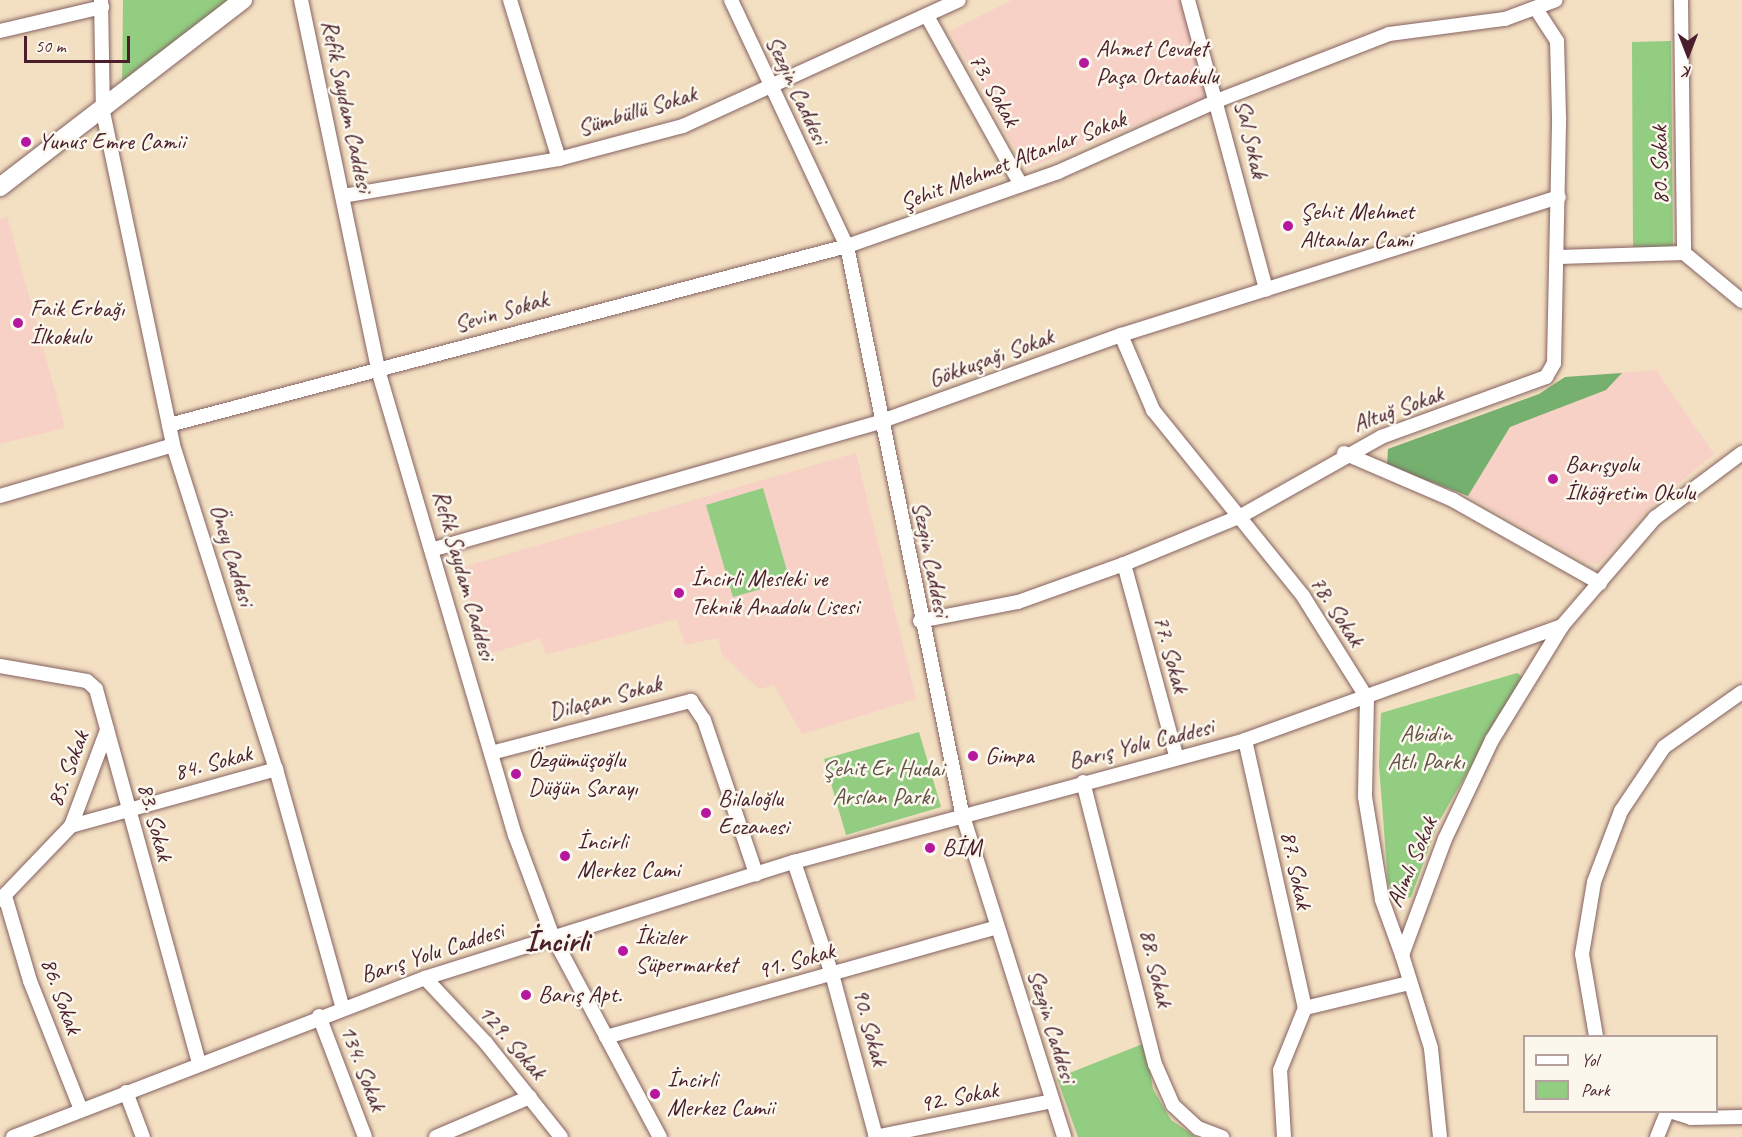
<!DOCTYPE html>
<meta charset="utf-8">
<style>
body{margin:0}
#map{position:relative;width:1742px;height:1137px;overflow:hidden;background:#f3dfc2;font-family:Caveat,sans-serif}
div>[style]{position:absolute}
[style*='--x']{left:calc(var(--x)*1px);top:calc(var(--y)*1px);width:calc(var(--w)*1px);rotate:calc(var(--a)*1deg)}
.built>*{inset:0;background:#f7d1c6}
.green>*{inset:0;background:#92cd81}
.forest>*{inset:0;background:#75b06f}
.roads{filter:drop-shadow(0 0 2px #856260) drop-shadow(0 0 2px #856260)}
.minor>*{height:14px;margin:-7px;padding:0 7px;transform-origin:7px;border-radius:7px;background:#fff}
.major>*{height:18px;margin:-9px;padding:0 9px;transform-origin:9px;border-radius:9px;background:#fff}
.dots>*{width:16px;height:16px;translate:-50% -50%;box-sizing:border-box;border:3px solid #fbf7ec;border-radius:50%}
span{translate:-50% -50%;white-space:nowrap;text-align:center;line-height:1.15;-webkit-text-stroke:5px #fbf7ec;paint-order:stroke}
.poi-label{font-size:24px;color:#4a1f2b}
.left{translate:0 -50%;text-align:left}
.street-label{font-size:24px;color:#4a1f2b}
.park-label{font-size:24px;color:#605345}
.district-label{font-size:30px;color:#4a1f2b;font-weight:700}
.legend{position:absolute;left:1523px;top:1035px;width:195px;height:78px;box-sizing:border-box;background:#fbf7ec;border:2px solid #b4a19f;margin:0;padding:8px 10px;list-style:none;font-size:18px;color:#4a1f2b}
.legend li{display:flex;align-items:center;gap:12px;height:30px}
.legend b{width:30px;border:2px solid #b4a19f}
.north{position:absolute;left:1658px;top:24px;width:60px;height:60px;-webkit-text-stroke:4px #fbf7ec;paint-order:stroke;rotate:180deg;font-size:16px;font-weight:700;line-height:24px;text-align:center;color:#4a1f2b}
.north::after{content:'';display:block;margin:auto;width:21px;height:27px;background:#4a1f2b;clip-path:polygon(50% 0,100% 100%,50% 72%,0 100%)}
.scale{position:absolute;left:24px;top:36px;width:106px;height:27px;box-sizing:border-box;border:3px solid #4a1f2b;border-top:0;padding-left:8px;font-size:18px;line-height:21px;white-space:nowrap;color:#4a1f2b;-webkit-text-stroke:4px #fbf7ec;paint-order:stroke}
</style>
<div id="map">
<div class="built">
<i style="clip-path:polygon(1012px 0,1179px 0,1211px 95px,1026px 169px,950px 31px)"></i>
<i style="clip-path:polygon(7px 216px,65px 428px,0 444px,0 219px)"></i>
<i style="clip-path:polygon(1656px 370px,1714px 454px,1653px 504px,1600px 563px,1587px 563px,1468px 496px,1387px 465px,1388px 449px,1539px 394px,1565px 377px)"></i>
<i style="clip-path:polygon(856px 453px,916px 699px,802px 734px,774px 685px,759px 689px,722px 655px,718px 638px,685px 645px,677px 619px,546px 655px,540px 638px,487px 655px,460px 568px)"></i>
</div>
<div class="green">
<i style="clip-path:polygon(123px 0,236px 0,122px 92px)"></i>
<i style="clip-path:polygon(1671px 41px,1673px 247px,1633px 247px,1632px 42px)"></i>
<i style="clip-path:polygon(763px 488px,790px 581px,733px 597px,706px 505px)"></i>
<i style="clip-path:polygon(1517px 673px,1523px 677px,1438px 823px,1411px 897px,1397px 901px,1388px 883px,1379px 765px,1381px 713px)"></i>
<i style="clip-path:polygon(919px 732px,941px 807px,846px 835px,824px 759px)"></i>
<i style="clip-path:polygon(1145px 1043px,1153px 1089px,1171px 1120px,1196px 1137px,1078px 1137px,1057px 1078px)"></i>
</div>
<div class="forest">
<i style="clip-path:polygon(1622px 373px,1606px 390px,1510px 427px,1468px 496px,1387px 465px,1388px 449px,1539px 394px,1565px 377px)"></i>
</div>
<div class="roads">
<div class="minor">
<i style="--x:101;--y:0;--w:112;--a:89"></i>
<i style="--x:103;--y:112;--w:340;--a:78.1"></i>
<i style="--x:173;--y:445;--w:340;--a:72.4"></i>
<i style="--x:276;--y:769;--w:246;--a:74.4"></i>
<i style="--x:301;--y:0;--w:378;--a:78.2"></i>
<i style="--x:378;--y:370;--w:485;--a:73.6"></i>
<i style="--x:515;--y:835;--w:109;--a:69.6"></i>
<i style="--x:553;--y:937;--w:227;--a:61.9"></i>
<i style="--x:510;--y:0;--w:166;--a:72.9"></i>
<i style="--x:731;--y:0;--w:272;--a:64.8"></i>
<i style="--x:847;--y:246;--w:579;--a:78.53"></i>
<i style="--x:962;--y:813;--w:340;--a:72.5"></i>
<i style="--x:1188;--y:0;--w:300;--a:74.9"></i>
<i style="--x:1681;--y:0;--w:253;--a:89.3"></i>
<i style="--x:1684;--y:253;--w:75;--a:39.6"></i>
<i style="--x:927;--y:16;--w:193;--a:60.9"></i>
<i style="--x:0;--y:31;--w:105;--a:-13.2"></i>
<i style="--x:343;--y:196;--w:219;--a:-9.7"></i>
<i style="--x:559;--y:159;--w:128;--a:-14.9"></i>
<i style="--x:683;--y:126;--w:303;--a:-24.5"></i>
<i style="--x:1559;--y:257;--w:125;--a:-1.8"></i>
<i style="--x:1121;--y:335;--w:82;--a:66.9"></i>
<i style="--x:1153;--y:410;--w:239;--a:51.1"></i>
<i style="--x:1303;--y:596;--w:120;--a:57.9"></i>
<i style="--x:1367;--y:698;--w:99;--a:91.2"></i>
<i style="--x:1365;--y:797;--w:104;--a:80.6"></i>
<i style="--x:1382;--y:900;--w:59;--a:70"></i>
<i style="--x:169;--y:425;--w:701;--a:-14.79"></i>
<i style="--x:847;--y:246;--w:224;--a:-19.3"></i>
<i style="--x:1058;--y:172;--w:176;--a:-24.1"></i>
<i style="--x:1219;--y:100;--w:182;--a:-21.2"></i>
<i style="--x:1389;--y:34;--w:117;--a:-7.4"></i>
<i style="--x:1505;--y:19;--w:54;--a:-20.4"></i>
<i style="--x:1344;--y:453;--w:119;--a:23.3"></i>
<i style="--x:1453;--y:500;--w:169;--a:29.5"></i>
<i style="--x:0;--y:496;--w:180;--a:-16.4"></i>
<i style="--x:434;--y:549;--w:466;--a:-15.9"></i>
<i style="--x:882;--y:421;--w:254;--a:-19.8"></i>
<i style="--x:1121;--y:335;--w:459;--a:-17.5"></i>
<i style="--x:1124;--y:564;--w:199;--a:74.8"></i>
<i style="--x:920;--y:621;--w:100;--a:-11"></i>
<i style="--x:1018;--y:602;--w:113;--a:-19.7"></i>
<i style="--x:1124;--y:564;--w:126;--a:-22.3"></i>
<i style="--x:1241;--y:516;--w:161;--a:-29.4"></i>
<i style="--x:1381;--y:437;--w:176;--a:-20"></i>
<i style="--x:1546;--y:377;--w:16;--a:-60"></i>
<i style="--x:1554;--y:363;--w:246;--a:-88.8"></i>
<i style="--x:1559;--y:117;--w:76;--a:-91.5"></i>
<i style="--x:1557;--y:41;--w:37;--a:-123"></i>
<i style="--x:0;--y:666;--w:88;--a:9.8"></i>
<i style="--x:87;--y:681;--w:12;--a:42"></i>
<i style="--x:96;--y:689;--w:388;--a:74.6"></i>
<i style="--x:1245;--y:740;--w:275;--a:77.4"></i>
<i style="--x:491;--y:753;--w:207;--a:-14.6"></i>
<i style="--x:691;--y:701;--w:23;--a:56"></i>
<i style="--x:704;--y:720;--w:163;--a:71.3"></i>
<i style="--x:1083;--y:782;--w:291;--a:75.7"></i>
<i style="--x:1155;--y:1064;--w:45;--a:66.3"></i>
<i style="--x:1173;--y:1105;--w:34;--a:43"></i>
<i style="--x:1198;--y:1128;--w:26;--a:21"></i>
<i style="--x:71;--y:826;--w:103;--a:-69.4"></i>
<i style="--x:794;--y:862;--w:118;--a:71.3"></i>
<i style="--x:832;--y:974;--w:169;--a:74.9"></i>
<i style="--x:5;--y:896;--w:89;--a:73.6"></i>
<i style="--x:30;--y:981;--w:139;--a:68.4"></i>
<i style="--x:0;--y:900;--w:103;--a:-46.2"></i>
<i style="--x:71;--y:826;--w:213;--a:-15.5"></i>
<i style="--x:425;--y:978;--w:89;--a:46.8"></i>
<i style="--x:486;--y:1043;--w:120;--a:51.4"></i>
<i style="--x:319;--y:1016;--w:129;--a:69.2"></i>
<i style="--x:1596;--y:1036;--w:83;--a:-99.7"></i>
<i style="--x:1582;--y:954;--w:73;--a:-80.5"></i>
<i style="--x:1594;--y:882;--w:76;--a:-69.2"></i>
<i style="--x:1621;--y:811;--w:77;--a:-56.1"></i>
<i style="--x:1664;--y:747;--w:95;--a:-35.2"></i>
<i style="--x:606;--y:1037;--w:406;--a:-15.7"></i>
<i style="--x:126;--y:1092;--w:48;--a:69.3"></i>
<i style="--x:1673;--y:1112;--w:19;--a:18"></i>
<i style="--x:1691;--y:1118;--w:51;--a:-1.1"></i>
<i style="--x:13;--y:1137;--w:442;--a:-21.1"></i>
<i style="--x:425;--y:978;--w:387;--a:-17.5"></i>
<i style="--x:794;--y:862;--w:467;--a:-15.1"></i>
<i style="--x:1245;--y:740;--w:337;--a:-19.8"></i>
<i style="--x:1562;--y:626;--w:143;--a:-49.3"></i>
<i style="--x:1655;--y:518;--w:109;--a:-36.8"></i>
<i style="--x:436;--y:1137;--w:102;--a:-23.1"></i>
<i style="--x:875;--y:1137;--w:181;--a:-11.5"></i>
<i style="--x:1284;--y:1137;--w:67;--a:-93.4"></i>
<i style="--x:1280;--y:1070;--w:67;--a:-68"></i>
<i style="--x:1305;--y:1008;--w:107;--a:-13.5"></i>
<i style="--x:1440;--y:1137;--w:89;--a:-95.8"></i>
<i style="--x:1431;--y:1048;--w:97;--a:-107.3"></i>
<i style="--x:1402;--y:955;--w:124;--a:-69.7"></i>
<i style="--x:1445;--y:839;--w:110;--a:-64.6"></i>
<i style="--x:1492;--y:740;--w:134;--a:-58.4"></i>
<i style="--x:1657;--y:1137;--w:27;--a:-68"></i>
</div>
<div class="major">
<i style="--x:0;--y:187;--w:307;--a:-37.6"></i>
</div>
</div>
<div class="dots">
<i style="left:1084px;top:63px;background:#b5179e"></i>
<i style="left:26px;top:142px;background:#b5179e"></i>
<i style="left:1288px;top:226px;background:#b5179e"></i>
<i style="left:18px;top:323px;background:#b5179e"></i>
<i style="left:1553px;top:479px;background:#b5179e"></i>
<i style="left:679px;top:593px;background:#b5179e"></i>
<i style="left:973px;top:756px;background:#b5179e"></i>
<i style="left:516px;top:774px;background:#b5179e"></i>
<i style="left:706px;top:813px;background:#b5179e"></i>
<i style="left:930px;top:848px;background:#b5179e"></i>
<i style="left:565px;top:856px;background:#b5179e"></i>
<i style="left:623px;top:951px;background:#b5179e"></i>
<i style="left:526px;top:995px;background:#b5179e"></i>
<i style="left:655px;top:1094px;background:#b5179e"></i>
</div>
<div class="poi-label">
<span class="left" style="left:1096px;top:63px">Ahmet Cevdet<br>Paşa Ortaokulu</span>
<span class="left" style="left:38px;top:142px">Yunus Emre Camii</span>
<span class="left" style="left:1300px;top:226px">Şehit Mehmet<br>Altanlar Cami</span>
<span class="left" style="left:30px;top:323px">Faik Erbağı<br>İlkokulu</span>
<span class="left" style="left:1565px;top:479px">Barışyolu<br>İlköğretim Okulu</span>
<span class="left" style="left:691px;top:593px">İncirli Mesleki ve<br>Teknik Anadolu Lisesi</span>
<span class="left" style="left:985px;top:756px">Gimpa</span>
<span class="left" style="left:528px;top:774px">Özgümüşoğlu<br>Düğün Sarayı</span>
<span class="left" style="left:718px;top:813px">Bilaloğlu<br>Eczanesi</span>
<span class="left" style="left:577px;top:856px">İncirli<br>Merkez Cami</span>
<span class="left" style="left:942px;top:848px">BİM</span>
<span class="left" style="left:635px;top:951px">İkizler<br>Süpermarket</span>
<span class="left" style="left:538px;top:995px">Barış Apt.</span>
<span class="left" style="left:667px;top:1094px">İncirli<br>Merkez Camii</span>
</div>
<div class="street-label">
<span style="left:797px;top:90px;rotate:65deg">Sezgin Caddesi</span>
<span style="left:994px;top:90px;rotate:61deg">73. Sokak</span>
<span style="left:347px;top:106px;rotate:78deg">Refik Saydam Caddesi</span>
<span style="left:637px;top:111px;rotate:-17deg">Sümbüllü Sokak</span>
<span style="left:1251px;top:139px;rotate:77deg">Sal Sokak</span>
<span style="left:1013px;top:161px;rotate:-21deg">Şehit Mehmet Altanlar Sokak</span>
<span style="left:1660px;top:165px;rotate:-91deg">80. Sokak</span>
<span style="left:501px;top:312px;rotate:-16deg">Sevin Sokak</span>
<span style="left:991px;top:358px;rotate:-20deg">Gökkuşağı Sokak</span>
<span style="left:1398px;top:409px;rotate:-20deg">Altuğ Sokak</span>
<span style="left:232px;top:555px;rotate:73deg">Öney Caddesi</span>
<span style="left:931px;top:559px;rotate:79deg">Sezgin Caddesi</span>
<span style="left:464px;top:575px;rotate:74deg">Refik Saydam Caddesi</span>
<span style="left:1337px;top:611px;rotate:57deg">78. Sokak</span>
<span style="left:1171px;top:654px;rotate:75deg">77. Sokak</span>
<span style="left:605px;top:698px;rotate:-15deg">Dilaçan Sokak</span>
<span style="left:1141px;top:744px;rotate:-14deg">Barış Yolu Caddesi</span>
<span style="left:213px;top:763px;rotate:-15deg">84. Sokak</span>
<span style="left:68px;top:769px;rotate:-69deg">85. Sokak</span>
<span style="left:155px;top:822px;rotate:75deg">83. Sokak</span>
<span style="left:1412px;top:862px;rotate:-67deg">Alımlı Sokak</span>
<span style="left:1296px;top:870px;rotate:78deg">87. Sokak</span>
<span style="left:432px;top:953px;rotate:-18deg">Barış Yolu Caddesi</span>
<span style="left:796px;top:961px;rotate:-16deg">91. Sokak</span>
<span style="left:1156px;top:968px;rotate:77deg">88. Sokak</span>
<span style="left:61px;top:996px;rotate:70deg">86. Sokak</span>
<span style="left:1052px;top:1026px;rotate:73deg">Sezgin Caddesi</span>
<span style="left:870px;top:1027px;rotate:75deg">90. Sokak</span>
<span style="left:512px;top:1042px;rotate:49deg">129. Sokak</span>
<span style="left:363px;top:1068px;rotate:69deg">134. Sokak</span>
<span style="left:959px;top:1097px;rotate:-11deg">92. Sokak</span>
</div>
<div class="park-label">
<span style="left:1426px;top:748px">Abidin<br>Atlı Parkı</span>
<span style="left:883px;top:783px">Şehit Er Hudai<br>Arslan Parkı</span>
</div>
<div class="district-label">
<span style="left:557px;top:941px">İncirli</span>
</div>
<ul class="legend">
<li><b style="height:8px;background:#fff"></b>Yol</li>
<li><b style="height:16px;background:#92cd81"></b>Park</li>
</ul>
<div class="north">K</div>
<div class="scale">50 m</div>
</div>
